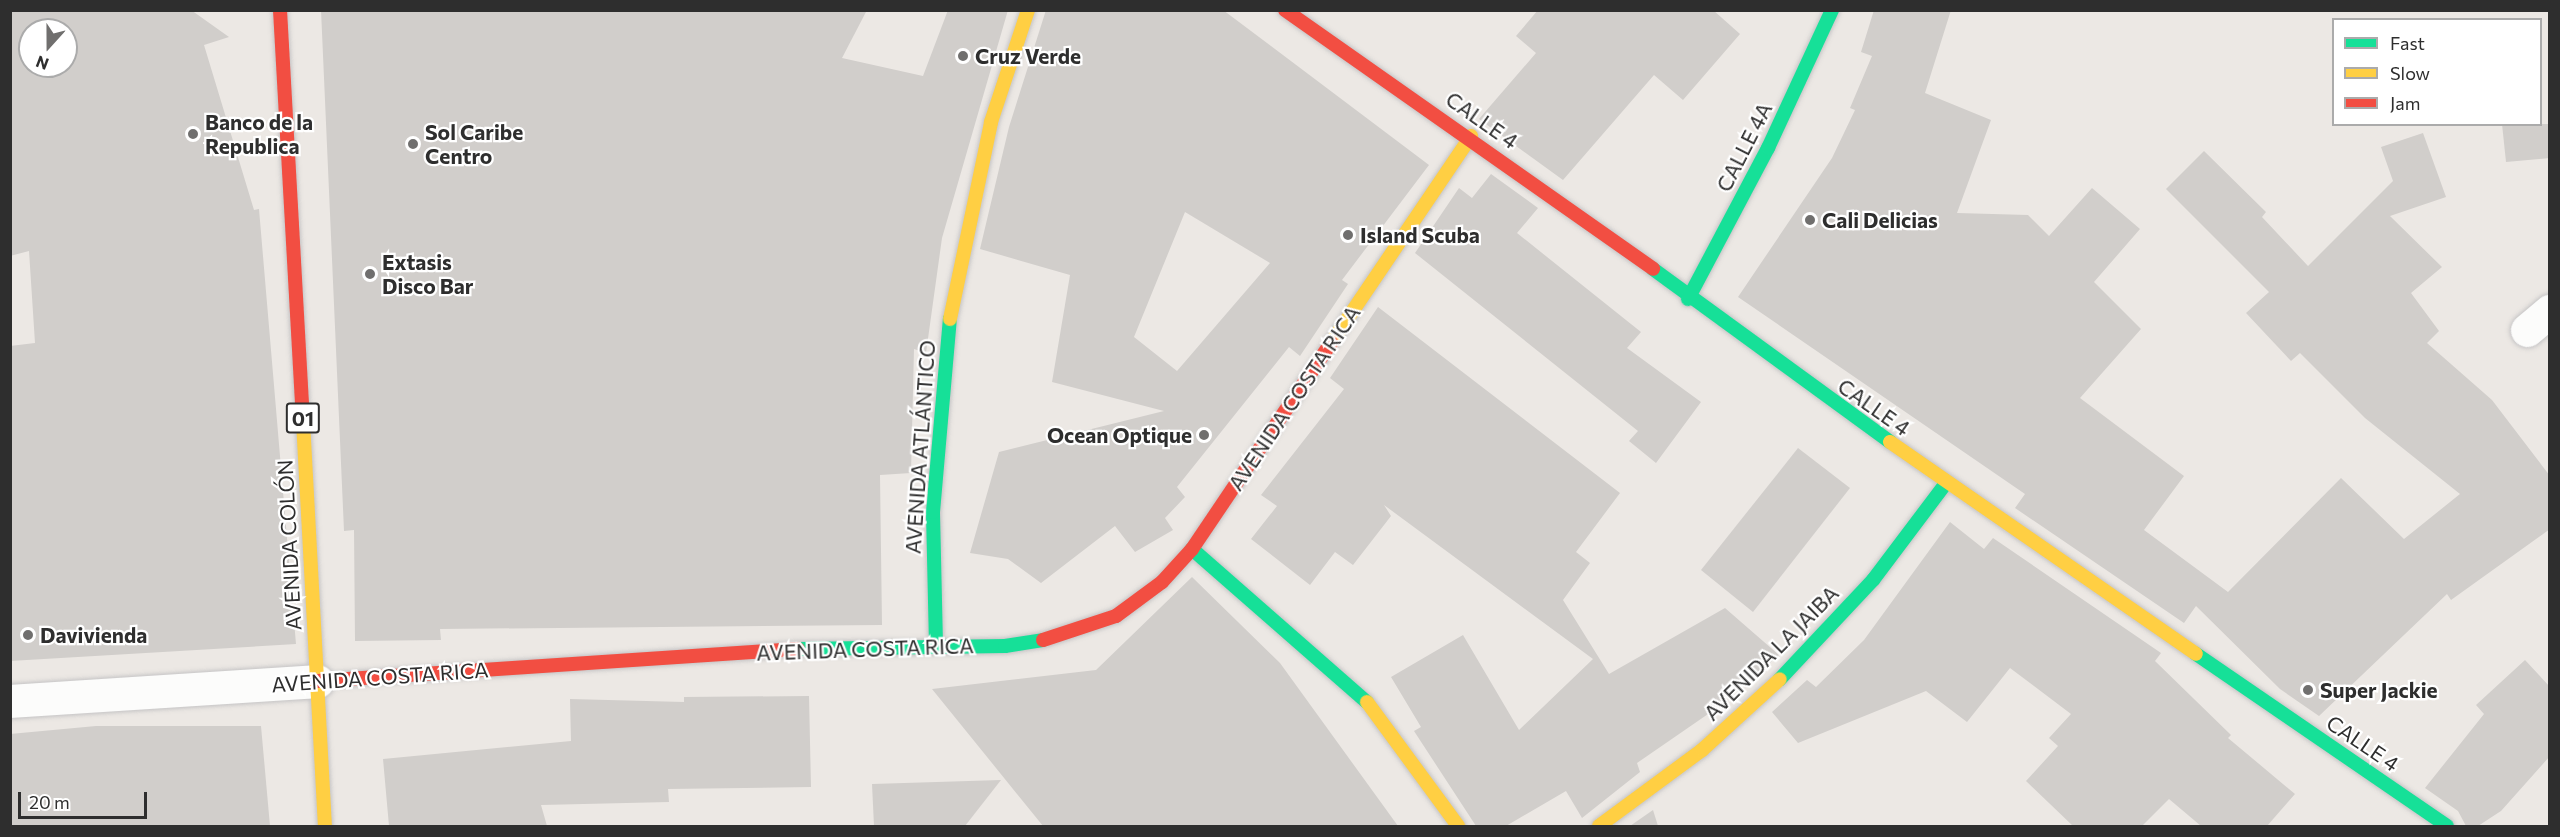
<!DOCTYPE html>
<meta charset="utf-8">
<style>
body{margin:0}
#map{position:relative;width:2560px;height:837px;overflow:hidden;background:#ece8e4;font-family:Commissioner,sans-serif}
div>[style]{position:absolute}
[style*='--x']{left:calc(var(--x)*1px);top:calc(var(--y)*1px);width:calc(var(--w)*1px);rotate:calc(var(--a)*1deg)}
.building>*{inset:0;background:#d1cecb}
.roads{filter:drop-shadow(0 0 2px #c5c4c5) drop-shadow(0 0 2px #c5c4c5)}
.street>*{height:33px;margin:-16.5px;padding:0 16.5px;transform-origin:16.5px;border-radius:16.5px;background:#fcfcfb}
.fast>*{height:14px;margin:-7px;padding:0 7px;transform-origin:7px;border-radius:7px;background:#16e098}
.slow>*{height:14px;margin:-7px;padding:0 7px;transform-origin:7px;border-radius:7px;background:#ffcf43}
.jam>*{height:14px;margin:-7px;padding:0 7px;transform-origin:7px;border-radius:7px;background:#f24e42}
.dots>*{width:16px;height:16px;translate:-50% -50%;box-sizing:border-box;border:3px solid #fff;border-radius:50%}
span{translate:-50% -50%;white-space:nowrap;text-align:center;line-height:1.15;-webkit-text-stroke:4.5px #fff;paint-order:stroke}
.shield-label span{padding:2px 4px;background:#fff;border:2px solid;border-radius:4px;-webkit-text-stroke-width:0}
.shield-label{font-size:20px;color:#2e2e2e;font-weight:700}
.poi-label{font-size:21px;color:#2e2e2e;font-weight:700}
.left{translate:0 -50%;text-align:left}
.right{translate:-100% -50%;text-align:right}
.street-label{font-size:21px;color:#2e2e2e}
.frame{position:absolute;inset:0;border:12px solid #2e2e2e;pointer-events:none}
.legend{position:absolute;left:2332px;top:18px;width:210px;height:108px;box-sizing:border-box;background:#fff;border:2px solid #ababab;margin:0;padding:8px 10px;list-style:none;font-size:18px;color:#2e2e2e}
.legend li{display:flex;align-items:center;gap:12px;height:30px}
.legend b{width:30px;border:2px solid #ababab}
.north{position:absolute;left:18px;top:18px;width:60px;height:60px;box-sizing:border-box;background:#fff;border:2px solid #ababab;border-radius:50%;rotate:201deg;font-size:16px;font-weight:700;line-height:24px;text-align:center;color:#2e2e2e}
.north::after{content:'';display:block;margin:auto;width:21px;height:27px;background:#706f6e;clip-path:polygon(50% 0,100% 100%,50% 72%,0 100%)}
.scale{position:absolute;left:18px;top:792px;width:129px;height:27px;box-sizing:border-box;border:3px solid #2e2e2e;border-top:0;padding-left:8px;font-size:18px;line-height:21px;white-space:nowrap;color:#2e2e2e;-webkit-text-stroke:4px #fff;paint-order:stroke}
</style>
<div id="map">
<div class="building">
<i style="clip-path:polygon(evenodd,10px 10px,191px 10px,229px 37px,204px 45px,254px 210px,259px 209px,296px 644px,10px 661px,10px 346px,35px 343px,29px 251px,10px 256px,10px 10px,30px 30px,66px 30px,66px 66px,30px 66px,30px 30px)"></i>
<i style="clip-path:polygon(321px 10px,867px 10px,842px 58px,923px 76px,948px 10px,1008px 10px,942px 238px,926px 353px,914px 349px,911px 473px,880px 475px,882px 625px,440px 629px,441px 640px,355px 641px,354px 530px,344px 531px)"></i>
<i style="clip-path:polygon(evenodd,1046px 10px,1223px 10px,1429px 165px,1342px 280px,1348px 284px,1300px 356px,1289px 347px,1177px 487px,1185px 497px,1165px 518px,1173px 530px,1135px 552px,1115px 526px,1041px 583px,1008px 559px,970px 553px,999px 452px,1164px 411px,1052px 382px,1070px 275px,980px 249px,1009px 127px,1046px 10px,1185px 212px,1270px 263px,1177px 371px,1134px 337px,1185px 212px)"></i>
<i style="clip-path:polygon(1538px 10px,1713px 10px,1740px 34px,1683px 100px,1654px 75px,1563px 180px,1479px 119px,1536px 53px,1516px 36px)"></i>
<i style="clip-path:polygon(1874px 10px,1951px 10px,1925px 93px,1991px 120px,1957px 213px,2028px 215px,2049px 236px,2092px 188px,2140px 229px,2094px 282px,2141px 329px,2080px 398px,2184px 476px,2144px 530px,2228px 592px,2341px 478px,2404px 539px,2460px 494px,2365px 418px,2300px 353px,2291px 361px,2246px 313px,2269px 292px,2166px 189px,2204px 151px,2266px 212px,2262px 217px,2308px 266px,2393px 181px,2381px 147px,2423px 133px,2446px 197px,2390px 216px,2442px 267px,2411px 293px,2439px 331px,2427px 343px,2492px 400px,2550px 476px,2550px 529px,2451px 600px,2447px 594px,2319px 716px,2280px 689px,2196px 606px,2184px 623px,2015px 508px,2025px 494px,1738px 297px,1832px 158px,1855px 110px,1850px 108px,1872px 56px,1861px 52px)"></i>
<i style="clip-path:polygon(2502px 124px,2550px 124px,2550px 158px,2506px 162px)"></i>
<i style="clip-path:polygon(1491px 174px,1538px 208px,1517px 233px,1641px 332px,1627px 348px,1701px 402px,1656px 463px,1629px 441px,1638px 431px,1415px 253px,1459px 188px,1472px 198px)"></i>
<i style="clip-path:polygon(1378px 307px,1620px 493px,1576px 552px,1590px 563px,1563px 600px,1609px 674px,1725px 608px,1779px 655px,1748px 683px,1743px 678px,1711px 712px,1637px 763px,1640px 772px,1582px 818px,1566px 791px,1506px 826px,1476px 826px,1414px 731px,1421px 727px,1391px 677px,1463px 635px,1519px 730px,1593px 659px,1384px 505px,1391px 516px,1353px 565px,1335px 552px,1310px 585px,1251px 539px,1277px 506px,1261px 495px,1344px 389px,1330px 378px)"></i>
<i style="clip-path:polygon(1798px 448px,1850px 488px,1753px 612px,1701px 570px)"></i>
<i style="clip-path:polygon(1950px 522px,1984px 549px,1993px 538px,2161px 653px,2155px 661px,2231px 735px,2228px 738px,2295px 794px,2267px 826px,2201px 826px,2169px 799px,2142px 826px,2073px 826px,2026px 781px,2058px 746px,2049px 738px,2071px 714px,2010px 668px,1967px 722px,1926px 691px,1798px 743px,1772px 712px,1807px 680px,1816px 687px,1864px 640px)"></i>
<i style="clip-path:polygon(1192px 577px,1280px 663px,1398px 826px,1043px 826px,932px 689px,1096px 670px)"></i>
<i style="clip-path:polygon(2525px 660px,2550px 687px,2550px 756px,2501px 811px,2478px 826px,2466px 826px,2458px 811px,2425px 788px,2484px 714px,2476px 705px)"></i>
<i style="clip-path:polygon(809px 696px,811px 787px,668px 789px,669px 802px,541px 805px,547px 826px,389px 826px,383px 759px,571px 741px,570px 699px,684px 702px,684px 697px)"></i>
<i style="clip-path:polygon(96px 726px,261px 726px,270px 826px,10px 826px,10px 734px)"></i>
<i style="clip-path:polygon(1001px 780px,965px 826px,874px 826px,872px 784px)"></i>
<i style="clip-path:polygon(1653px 810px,1658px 826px,1630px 826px)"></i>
</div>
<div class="roads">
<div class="street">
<i style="--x:2527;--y:330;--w:30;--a:-40"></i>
<i style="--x:10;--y:701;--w:308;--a:-3.7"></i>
</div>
<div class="fast">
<i style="--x:1653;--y:269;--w:293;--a:36.1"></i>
<i style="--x:1688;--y:299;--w:171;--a:-62.1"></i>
<i style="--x:1768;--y:148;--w:152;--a:-65.1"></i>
<i style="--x:1192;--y:549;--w:232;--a:41.2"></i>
<i style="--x:936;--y:645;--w:133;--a:-91.3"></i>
<i style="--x:933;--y:512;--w:194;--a:-85"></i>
<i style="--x:798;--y:649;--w:207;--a:-0.8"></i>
<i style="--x:1005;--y:646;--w:38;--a:-9"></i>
<i style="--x:2196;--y:654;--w:304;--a:34.4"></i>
<i style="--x:1780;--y:679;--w:136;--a:-46.8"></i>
<i style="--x:1873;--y:580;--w:121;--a:-53"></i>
</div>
<div class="slow">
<i style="--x:950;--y:319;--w:201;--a:-78.2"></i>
<i style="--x:991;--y:122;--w:118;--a:-71.7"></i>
<i style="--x:1331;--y:343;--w:250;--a:-55.9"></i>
<i style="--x:303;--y:421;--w:406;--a:86.9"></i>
<i style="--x:1890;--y:442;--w:372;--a:34.7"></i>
<i style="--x:1367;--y:702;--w:154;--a:53.7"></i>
<i style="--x:1599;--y:826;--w:128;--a:-36.4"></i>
<i style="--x:1702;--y:750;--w:105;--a:-42.3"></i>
</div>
<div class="jam">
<i style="--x:280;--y:10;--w:412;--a:86.8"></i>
<i style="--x:1285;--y:10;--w:450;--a:35.1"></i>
<i style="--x:1043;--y:640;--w:77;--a:-18.2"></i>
<i style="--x:1116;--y:616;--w:57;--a:-36.5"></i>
<i style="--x:1162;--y:582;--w:45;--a:-47.7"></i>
<i style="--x:1192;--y:549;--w:249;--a:-56"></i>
<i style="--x:317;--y:681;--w:482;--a:-3.8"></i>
</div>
</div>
<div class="dots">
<i style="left:963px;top:56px;background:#706f6e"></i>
<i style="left:193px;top:134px;background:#706f6e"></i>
<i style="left:413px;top:144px;background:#706f6e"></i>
<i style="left:1810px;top:220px;background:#706f6e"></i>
<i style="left:1348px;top:235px;background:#706f6e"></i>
<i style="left:370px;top:274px;background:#706f6e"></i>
<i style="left:1204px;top:435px;background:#706f6e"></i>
<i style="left:28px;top:635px;background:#706f6e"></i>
<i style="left:2308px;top:690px;background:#706f6e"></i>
</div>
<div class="shield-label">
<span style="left:303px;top:418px">01</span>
</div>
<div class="poi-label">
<span class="left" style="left:975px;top:56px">Cruz Verde</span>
<span class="left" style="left:205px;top:134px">Banco de la<br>Republica</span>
<span class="left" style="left:425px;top:144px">Sol Caribe<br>Centro</span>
<span class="left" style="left:1822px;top:220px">Cali Delicias</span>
<span class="left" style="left:1360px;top:235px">Island Scuba</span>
<span class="left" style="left:382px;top:274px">Extasis<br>Disco Bar</span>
<span class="right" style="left:1192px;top:435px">Ocean Optique</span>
<span class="left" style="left:40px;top:635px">Davivienda</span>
<span class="left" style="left:2320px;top:690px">Super Jackie</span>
</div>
<div class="street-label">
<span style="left:1482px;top:120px;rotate:35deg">CALLE 4</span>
<span style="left:1744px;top:147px;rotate:-63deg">CALLE 4A</span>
<span style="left:1294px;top:398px;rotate:-56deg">AVENIDA COSTA RICA</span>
<span style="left:1874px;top:407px;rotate:35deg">CALLE 4</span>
<span style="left:920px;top:447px;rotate:-86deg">AVENIDA ATLÁNTICO</span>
<span style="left:289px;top:545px;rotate:-93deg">AVENIDA COLÓN</span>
<span style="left:865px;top:649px;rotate:-2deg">AVENIDA COSTA RICA</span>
<span style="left:1771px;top:653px;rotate:-45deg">AVENIDA LA JAIBA</span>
<span style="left:380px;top:677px;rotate:-4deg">AVENIDA COSTA RICA</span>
<span style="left:2363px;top:743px;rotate:34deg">CALLE 4</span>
</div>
<div class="frame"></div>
<ul class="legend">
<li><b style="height:8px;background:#16e098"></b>Fast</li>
<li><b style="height:8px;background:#ffcf43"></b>Slow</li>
<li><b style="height:8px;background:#f24e42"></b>Jam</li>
</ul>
<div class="north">N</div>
<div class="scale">20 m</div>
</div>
